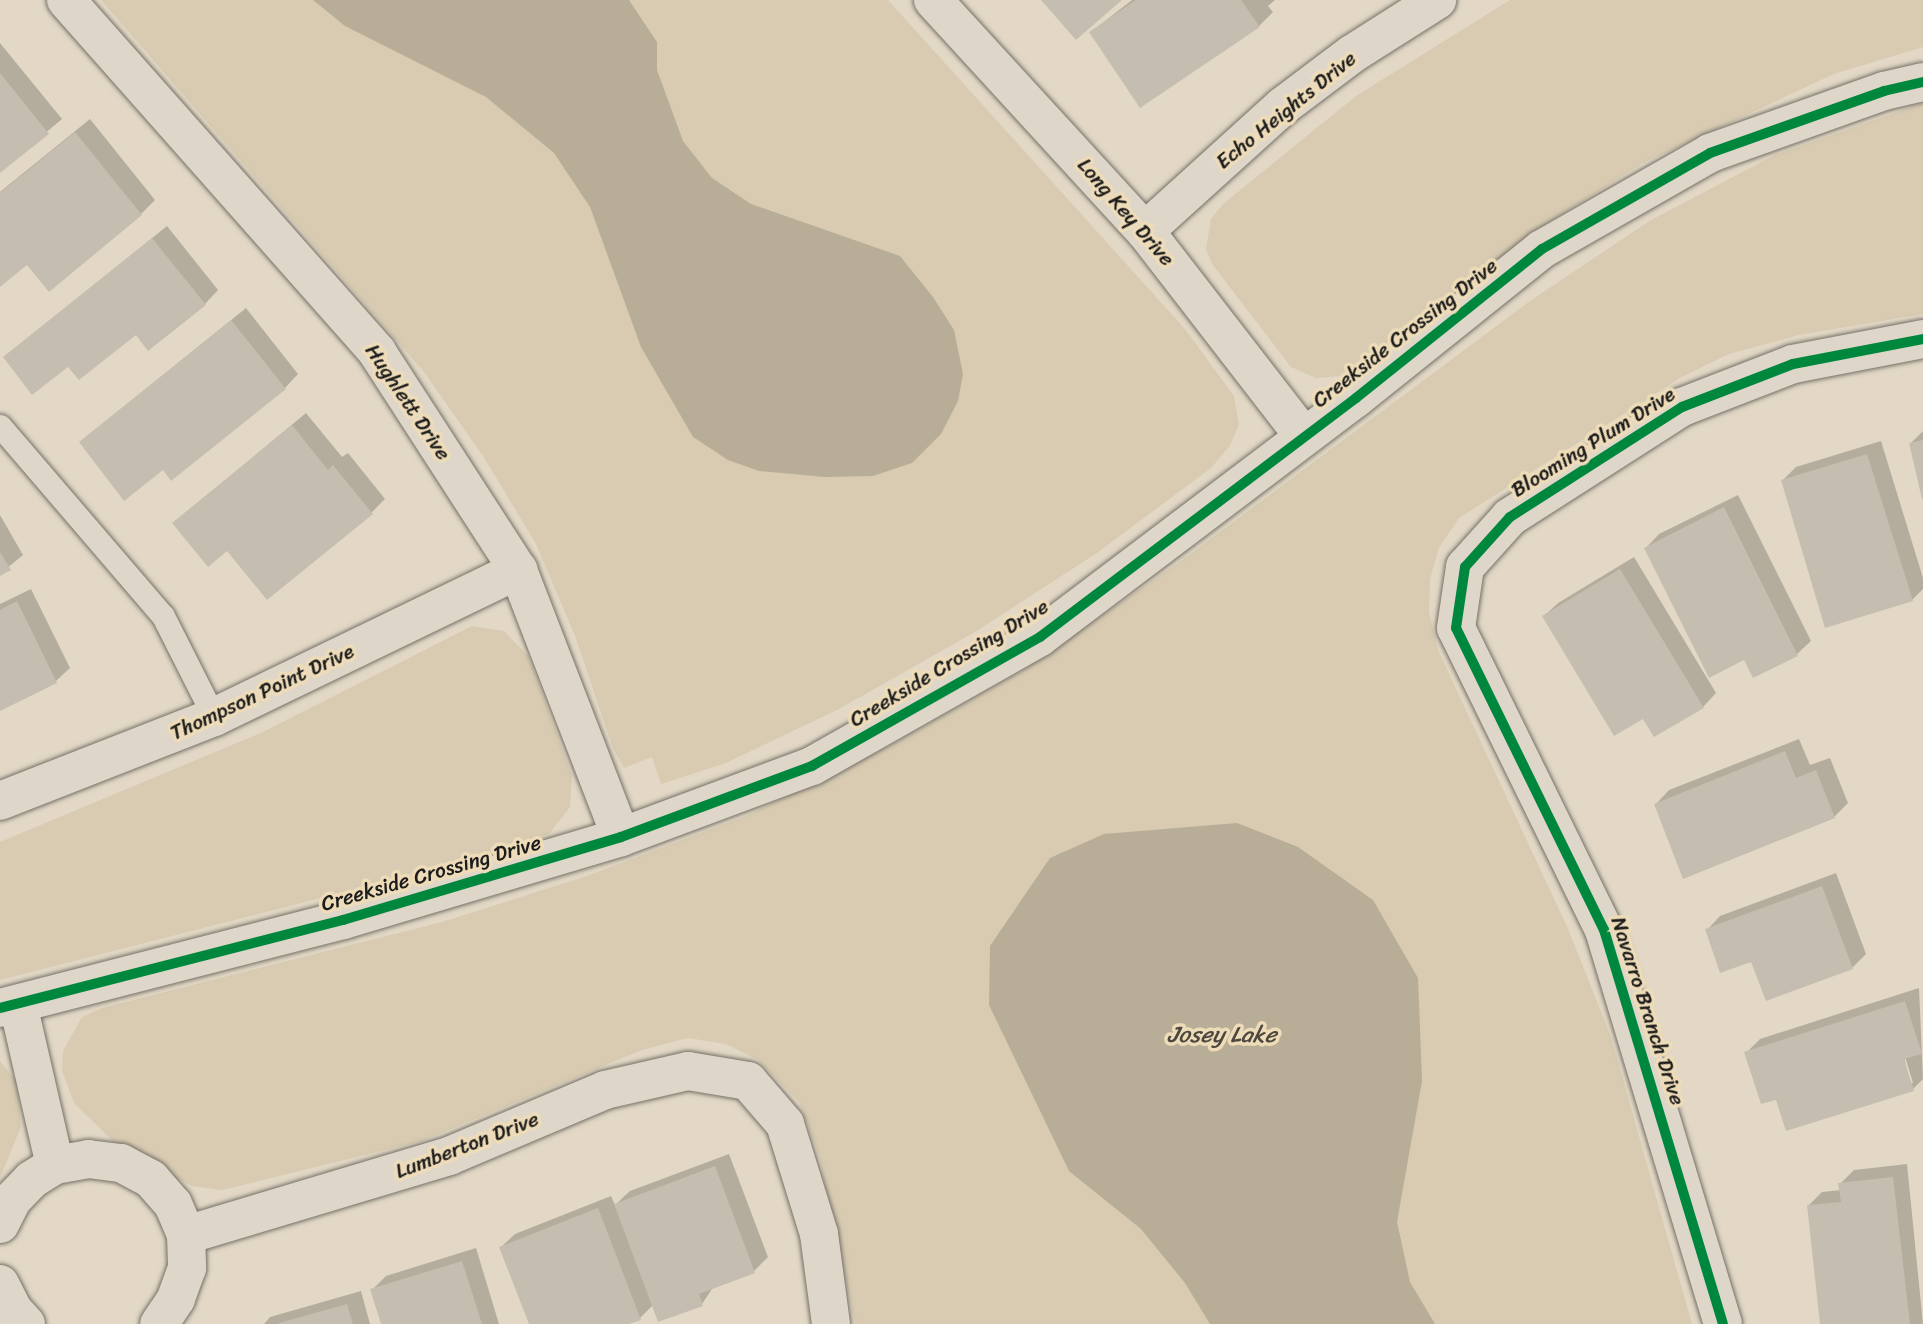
<!DOCTYPE html>
<style>
body{margin:0}
#map{position:relative;width:1923px;height:1324px;overflow:hidden;background:#e2d8c5;font-family:Sriracha,sans-serif}
div>[style]{position:absolute}
[style*='--x']{left:calc(var(--x)*1px);top:calc(var(--y)*1px);width:calc(var(--w)*1px);rotate:calc(var(--a)*1deg)}
.built>*{inset:0;background:#d8cbb2}
.water>*{inset:0;background:#b8ad97}
.shadow>*{inset:0;background:#0003}
.building>*{inset:0;background:#c5beb0}
.roads{filter:drop-shadow(0 0 2px #757168) drop-shadow(0 0 2px #757168)}
.lane>*{height:23px;margin:-11.5px;padding:0 11.5px;transform-origin:11.5px;border-radius:11.5px;background:#ded6c9}
.street>*{height:38px;margin:-19px;padding:0 19px;transform-origin:19px;border-radius:19px;background:#ded6c9}
.secondary>*{height:38px;margin:-19px;padding:0 19px;transform-origin:19px;border-radius:19px;background:#ded6c9}
.cycleway>*{height:10px;margin:-5px;padding:0 5px;transform-origin:5px;border-radius:5px;background:#00873e}
span{translate:-50% -50%;white-space:nowrap;text-align:center;line-height:1.15;-webkit-text-stroke:7px #eedcb9;paint-order:stroke}
.street-label{font-size:21px;color:#1c1c1c}
.water-label{font-size:23px;color:#4c4840;font-style:italic}
</style>
<div id="map">
<div class="built">
<i style="clip-path:polygon(101px 0,888px 0,1185px 329px,1234px 396px,1239px 425px,1229px 447px,1211px 468px,1097px 553px,975px 632px,839px 709px,726px 763px,661px 784px,652px 757px,624px 768px,613px 748px,575px 636px,536px 544px,483px 456px,424px 372px)"></i>
<i style="clip-path:polygon(1510px 0,1923px 0,1923px 47px,1834px 74px,1643px 163px,1538px 229px,1343px 376px,1316px 378px,1291px 367px,1212px 264px,1206px 249px,1211px 219px,1223px 204px,1356px 96px)"></i>
<i style="clip-path:polygon(1923px 103px,1923px 314px,1799px 335px,1729px 354px,1680px 378px,1459px 518px,1439px 548px,1430px 579px,1429px 612px,1438px 650px,1569px 931px,1611px 1037px,1692px 1324px,855px 1324px,819px 1155px,799px 1102px,758px 1060px,726px 1044px,688px 1038px,642px 1050px,422px 1141px,222px 1190px,192px 1186px,121px 1149px,74px 1103px,62px 1071px,63px 1051px,82px 1017px,102px 1008px,442px 922px,587px 876px,746px 816px,882px 750px,1022px 671px,1181px 561px,1530px 301px,1651px 220px,1775px 155px)"></i>
<i style="clip-path:polygon(472px 626px,504px 631px,529px 657px,572px 776px,570px 807px,549px 834px,360px 888px,0 980px,0 842px,263px 732px)"></i>
<i style="clip-path:polygon(0 1061px,17px 1082px,21px 1127px,0 1178px)"></i>
</div>
<div class="water">
<i style="clip-path:polygon(313px 0,629px 0,657px 42px,657px 70px,683px 141px,712px 178px,751px 204px,900px 256px,933px 297px,954px 330px,963px 374px,958px 401px,941px 434px,912px 463px,873px 476px,825px 477px,759px 471px,728px 460px,693px 437px,641px 347px,590px 207px,554px 153px,486px 97px,345px 26px)"></i>
<i style="clip-path:polygon(1237px 823px,1298px 847px,1373px 900px,1418px 978px,1422px 1081px,1397px 1222px,1410px 1282px,1435px 1324px,1210px 1324px,1185px 1283px,1141px 1229px,1069px 1171px,989px 1005px,990px 946px,1050px 858px,1104px 834px)"></i>
</div>
<div class="shadow">
<i style="clip-path:polygon(1132px 0,1275px 0,1268px 6px,1273px 12px,1259px 26px,1091px 32px)"></i>
<i style="clip-path:polygon(0 43px,62px 119px,0 171px)"></i>
<i style="clip-path:polygon(90px 119px,155px 200px,141px 214px,27px 263px,0 285px,0 192px)"></i>
<i style="clip-path:polygon(167px 226px,218px 290px,205px 304px,68px 364px,5px 357px)"></i>
<i style="clip-path:polygon(246px 308px,298px 374px,285px 388px,163px 468px,81px 442px)"></i>
<i style="clip-path:polygon(306px 413px,342px 457px,348px 453px,385px 499px,371px 513px,227px 549px,174px 523px)"></i>
<i style="clip-path:polygon(1923px 431px,1923px 496px,1911px 443px)"></i>
<i style="clip-path:polygon(1881px 441px,1923px 578px,1923px 589px,1912px 600px,1783px 480px,1796px 467px)"></i>
<i style="clip-path:polygon(1738px 495px,1811px 641px,1797px 654px,1754px 676px,1745px 658px,1646px 548px,1659px 534px)"></i>
<i style="clip-path:polygon(0 515px,23px 555px,0 574px)"></i>
<i style="clip-path:polygon(1634px 557px,1716px 693px,1703px 707px,1644px 716px,1544px 616px,1558px 603px)"></i>
<i style="clip-path:polygon(31px 589px,70px 668px,56px 681px,0 709px,0 604px)"></i>
<i style="clip-path:polygon(1799px 739px,1810px 765px,1830px 758px,1848px 803px,1834px 817px,1656px 804px,1669px 790px)"></i>
<i style="clip-path:polygon(1836px 873px,1866px 954px,1852px 968px,1752px 960px,1707px 930px,1720px 916px)"></i>
<i style="clip-path:polygon(evenodd,1919px 988px,1923px 1079px,1913px 1089px,1777px 1098px,1746px 1053px,1760px 1039px,1919px 988px,1903px 1050px,1913px 1083px,1909px 1083px,1903px 1050px)"></i>
<i style="clip-path:polygon(729px 1154px,768px 1257px,754px 1271px,714px 1286px,702px 1304px,653px 1305px,640px 1318px,625px 1324px,531px 1324px,501px 1247px,515px 1234px,611px 1196px,615px 1205px,630px 1191px)"></i>
<i style="clip-path:polygon(1907px 1164px,1923px 1324px,1822px 1324px,1808px 1206px,1822px 1192px,1841px 1190px,1840px 1184px,1854px 1170px)"></i>
<i style="clip-path:polygon(476px 1248px,499px 1324px,383px 1324px,372px 1290px,386px 1276px)"></i>
<i style="clip-path:polygon(361px 1291px,370px 1324px,264px 1324px,270px 1317px)"></i>
</div>
<div class="building">
<i style="clip-path:polygon(1041px 0,1122px 0,1076px 40px)"></i>
<i style="clip-path:polygon(1136px 0,1241px 0,1260px 27px,1140px 108px,1089px 32px)"></i>
<i style="clip-path:polygon(0 73px,49px 134px,0 173px)"></i>
<i style="clip-path:polygon(75px 132px,142px 215px,49px 292px,27px 265px,0 287px,0 193px)"></i>
<i style="clip-path:polygon(152px 238px,206px 305px,148px 351px,136px 335px,79px 380px,68px 367px,32px 395px,3px 357px)"></i>
<i style="clip-path:polygon(231px 320px,286px 389px,171px 481px,163px 470px,124px 501px,79px 442px)"></i>
<i style="clip-path:polygon(292px 425px,328px 470px,333px 465px,373px 514px,267px 600px,227px 551px,208px 567px,172px 523px)"></i>
<i style="clip-path:polygon(1923px 440px,1923px 499px,1922px 499px,1909px 443px)"></i>
<i style="clip-path:polygon(1867px 454px,1913px 601px,1825px 628px,1781px 480px)"></i>
<i style="clip-path:polygon(1724px 507px,1798px 656px,1753px 678px,1744px 660px,1709px 678px,1644px 548px)"></i>
<i style="clip-path:polygon(0 552px,11px 570px,0 576px)"></i>
<i style="clip-path:polygon(1620px 569px,1704px 708px,1654px 737px,1643px 719px,1614px 736px,1542px 616px)"></i>
<i style="clip-path:polygon(17px 601px,57px 683px,0 711px,0 610px)"></i>
<i style="clip-path:polygon(1785px 751px,1796px 778px,1816px 770px,1835px 818px,1683px 879px,1654px 804px)"></i>
<i style="clip-path:polygon(1822px 886px,1853px 969px,1766px 1001px,1751px 962px,1720px 973px,1705px 929px)"></i>
<i style="clip-path:polygon(1905px 1001px,1922px 1054px,1904px 1059px,1914px 1091px,1786px 1131px,1776px 1100px,1761px 1104px,1744px 1052px)"></i>
<i style="clip-path:polygon(715px 1166px,755px 1273px,699px 1294px,703px 1306px,658px 1322px,614px 1204px)"></i>
<i style="clip-path:polygon(1893px 1177px,1910px 1324px,1820px 1324px,1807px 1205px,1841px 1202px,1838px 1183px)"></i>
<i style="clip-path:polygon(598px 1208px,641px 1320px,629px 1324px,529px 1324px,499px 1247px)"></i>
<i style="clip-path:polygon(462px 1261px,482px 1324px,381px 1324px,370px 1289px)"></i>
<i style="clip-path:polygon(347px 1304px,353px 1324px,279px 1324px,279px 1323px)"></i>
</div>
<div class="roads">
<div class="lane">
<i style="--x:0;--y:426;--w:250;--a:49.4"></i>
<i style="--x:163;--y:616;--w:113;--a:63.2"></i>
</div>
<div class="street">
<i style="--x:66;--y:0;--w:470;--a:48.5"></i>
<i style="--x:377;--y:352;--w:260;--a:57.1"></i>
<i style="--x:518;--y:570;--w:286;--a:68.9"></i>
<i style="--x:933;--y:0;--w:314;--a:47.5"></i>
<i style="--x:1145;--y:231;--w:260;--a:52.3"></i>
<i style="--x:1145;--y:231;--w:186;--a:-42.2"></i>
<i style="--x:1283;--y:106;--w:86;--a:-37"></i>
<i style="--x:1352;--y:54;--w:101;--a:-32.4"></i>
<i style="--x:0;--y:801;--w:230;--a:-21.4"></i>
<i style="--x:214;--y:717;--w:338;--a:-25.8"></i>
<i style="--x:18;--y:1004;--w:165;--a:77.1"></i>
<i style="--x:0;--y:1224;--w:27;--a:-63"></i>
<i style="--x:12;--y:1200;--w:28;--a:-46"></i>
<i style="--x:31;--y:1180;--w:28;--a:-32"></i>
<i style="--x:55;--y:1165;--w:34;--a:-10"></i>
<i style="--x:88;--y:1159;--w:33;--a:7"></i>
<i style="--x:121;--y:1163;--w:34;--a:28"></i>
<i style="--x:151;--y:1179;--w:33;--a:49"></i>
<i style="--x:173;--y:1204;--w:34;--a:67"></i>
<i style="--x:186;--y:1235;--w:33;--a:88"></i>
<i style="--x:187;--y:1268;--w:33;--a:110"></i>
<i style="--x:176;--y:1299;--w:30;--a:124"></i>
<i style="--x:186;--y:1235;--w:275;--a:-16.7"></i>
<i style="--x:449;--y:1156;--w:169;--a:-22.9"></i>
<i style="--x:605;--y:1090;--w:85;--a:-12.9"></i>
<i style="--x:688;--y:1071;--w:61;--a:9.5"></i>
<i style="--x:748;--y:1081;--w:57;--a:49.3"></i>
<i style="--x:785;--y:1124;--w:115;--a:72.8"></i>
<i style="--x:819;--y:1234;--w:91;--a:82.4"></i>
<i style="--x:0;--y:1284;--w:29;--a:63"></i>
<i style="--x:13;--y:1310;--w:19;--a:47"></i>
<i style="--x:1723;--y:1324;--w:412;--a:-106.8"></i>
<i style="--x:1604;--y:930;--w:336;--a:-116.1"></i>
<i style="--x:1456;--y:628;--w:62;--a:-81.6"></i>
<i style="--x:1465;--y:567;--w:67;--a:-48"></i>
<i style="--x:1510;--y:517;--w:204;--a:-32.6"></i>
<i style="--x:1682;--y:407;--w:119;--a:-21.2"></i>
<i style="--x:1793;--y:364;--w:132;--a:-10.9"></i>
</div>
<div class="secondary">
<i style="--x:0;--y:1008;--w:354;--a:-14.4"></i>
<i style="--x:343;--y:920;--w:290;--a:-16.6"></i>
<i style="--x:621;--y:837;--w:204;--a:-20.4"></i>
<i style="--x:812;--y:766;--w:262;--a:-29.5"></i>
<i style="--x:1040;--y:637;--w:396;--a:-37.1"></i>
<i style="--x:1356;--y:398;--w:238;--a:-38.7"></i>
<i style="--x:1542;--y:249;--w:193;--a:-29.7"></i>
<i style="--x:1710;--y:153;--w:185;--a:-19.6"></i>
<i style="--x:1884;--y:91;--w:40;--a:-13"></i>
</div>
</div>
<div class="cycleway">
<i style="--x:0;--y:1008;--w:354;--a:-14.4"></i>
<i style="--x:343;--y:920;--w:290;--a:-16.6"></i>
<i style="--x:621;--y:837;--w:204;--a:-20.4"></i>
<i style="--x:812;--y:766;--w:262;--a:-29.5"></i>
<i style="--x:1040;--y:637;--w:396;--a:-37.1"></i>
<i style="--x:1356;--y:398;--w:238;--a:-38.7"></i>
<i style="--x:1542;--y:249;--w:193;--a:-29.7"></i>
<i style="--x:1710;--y:153;--w:185;--a:-19.6"></i>
<i style="--x:1884;--y:91;--w:40;--a:-13"></i>
<i style="--x:1723;--y:1324;--w:412;--a:-106.8"></i>
<i style="--x:1604;--y:930;--w:336;--a:-116.1"></i>
<i style="--x:1456;--y:628;--w:62;--a:-81.6"></i>
<i style="--x:1465;--y:567;--w:67;--a:-48"></i>
<i style="--x:1510;--y:517;--w:204;--a:-32.6"></i>
<i style="--x:1682;--y:407;--w:119;--a:-21.2"></i>
<i style="--x:1793;--y:364;--w:132;--a:-10.9"></i>
</div>
<div class="street-label">
<span style="left:1286px;top:110px;rotate:-39deg">Echo Heights Drive</span>
<span style="left:1126px;top:212px;rotate:49deg">Long Key Drive</span>
<span style="left:1405px;top:333px;rotate:-38deg">Creekside Crossing Drive</span>
<span style="left:408px;top:402px;rotate:56deg">Hughlett Drive</span>
<span style="left:1593px;top:442px;rotate:-32deg">Blooming Plum Drive</span>
<span style="left:949px;top:663px;rotate:-31deg">Creekside Crossing Drive</span>
<span style="left:262px;top:692px;rotate:-25deg">Thompson Point Drive</span>
<span style="left:431px;top:873px;rotate:-16deg">Creekside Crossing Drive</span>
<span style="left:1648px;top:1011px;rotate:72deg">Navarro Branch Drive</span>
<span style="left:467px;top:1145px;rotate:-21deg">Lumberton Drive</span>
</div>
<div class="water-label">
<span style="left:1222px;top:1035px">Josey Lake</span>
</div>
</div>
